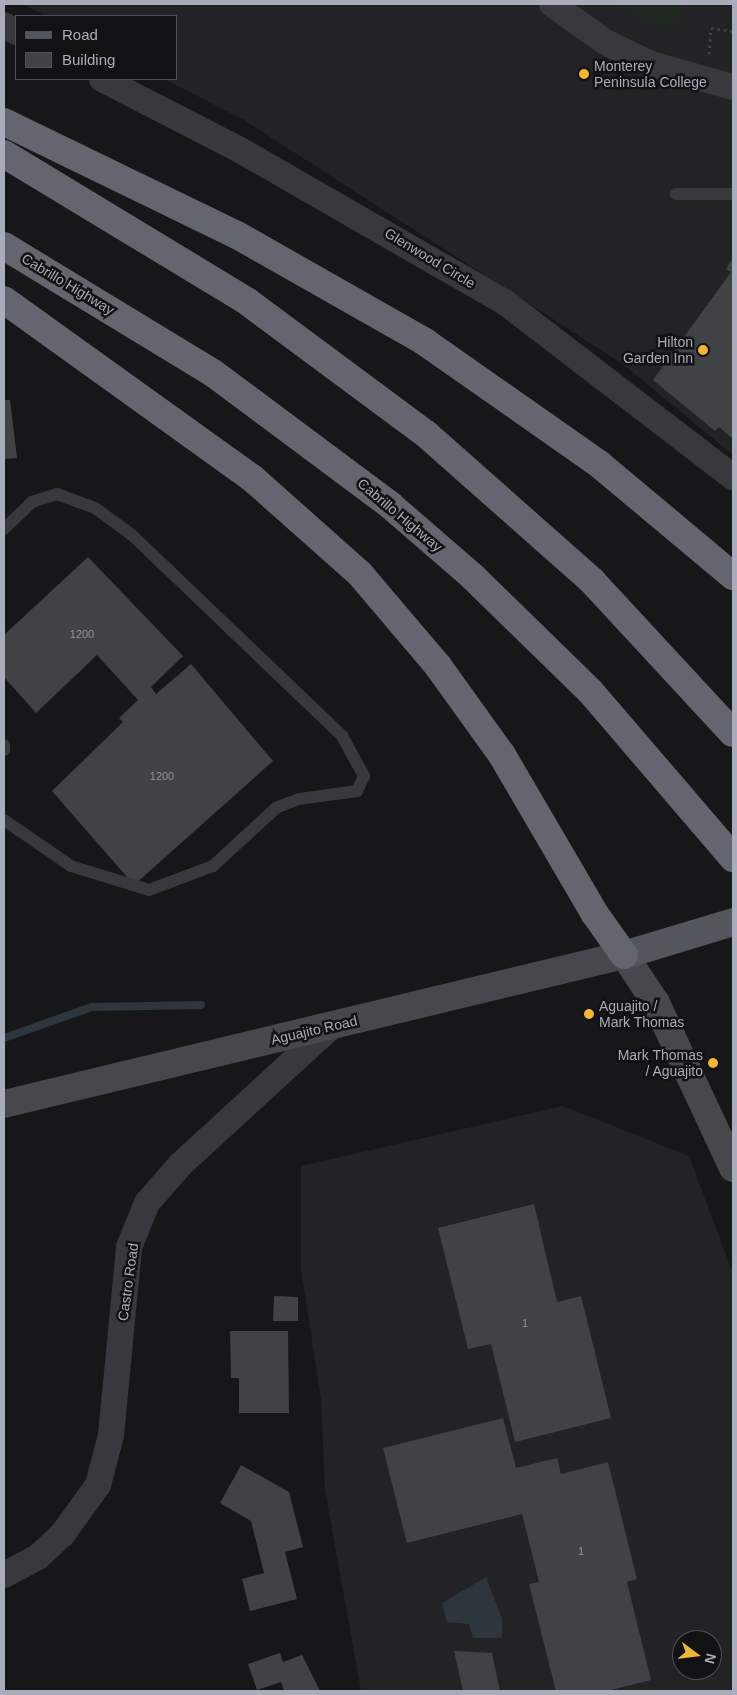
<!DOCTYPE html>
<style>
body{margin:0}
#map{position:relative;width:737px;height:1695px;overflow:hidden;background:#171719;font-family:Arial,sans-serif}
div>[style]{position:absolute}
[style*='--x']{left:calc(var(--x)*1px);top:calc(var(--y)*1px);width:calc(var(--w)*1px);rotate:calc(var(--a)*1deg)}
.built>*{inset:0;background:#232326}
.green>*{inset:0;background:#1f2720}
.water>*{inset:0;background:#2d353d}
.stream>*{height:8px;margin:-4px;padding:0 4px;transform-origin:4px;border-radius:4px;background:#2d353d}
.building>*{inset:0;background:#414246}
.path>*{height:3px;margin-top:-1.5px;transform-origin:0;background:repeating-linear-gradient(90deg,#3e4045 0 2.5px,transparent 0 6.5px)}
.lane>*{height:12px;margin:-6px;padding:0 6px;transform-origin:6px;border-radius:6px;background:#38393e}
.street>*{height:26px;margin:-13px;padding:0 13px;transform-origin:13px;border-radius:13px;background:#38393e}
.secondary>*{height:28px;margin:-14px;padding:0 14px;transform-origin:14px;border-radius:14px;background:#46484e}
.primary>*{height:28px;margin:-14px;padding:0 14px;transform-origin:14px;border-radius:14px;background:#54565d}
.highway>*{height:28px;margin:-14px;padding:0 14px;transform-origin:14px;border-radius:14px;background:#64666f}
.dots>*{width:14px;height:14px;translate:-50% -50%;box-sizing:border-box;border:2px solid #121214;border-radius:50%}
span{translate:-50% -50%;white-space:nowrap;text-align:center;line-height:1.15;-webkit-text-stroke:5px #121214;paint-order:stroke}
.number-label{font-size:11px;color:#8f929c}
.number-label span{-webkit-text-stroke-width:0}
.poi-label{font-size:14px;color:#a9adb9}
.left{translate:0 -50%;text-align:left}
.right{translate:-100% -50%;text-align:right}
.street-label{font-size:14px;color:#a9adb9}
.frame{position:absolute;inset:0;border:5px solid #a9adb9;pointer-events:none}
.legend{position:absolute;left:15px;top:15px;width:162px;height:65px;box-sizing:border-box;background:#121214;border:1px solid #4e5056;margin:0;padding:6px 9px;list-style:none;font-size:15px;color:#a9adb9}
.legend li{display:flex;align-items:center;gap:10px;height:25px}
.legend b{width:25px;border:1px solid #4e5056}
.north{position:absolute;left:672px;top:1630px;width:50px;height:50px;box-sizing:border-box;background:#121214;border:1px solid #4e5056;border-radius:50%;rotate:105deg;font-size:14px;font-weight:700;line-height:20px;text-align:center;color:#a9adb9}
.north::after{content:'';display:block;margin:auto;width:18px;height:22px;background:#f2b635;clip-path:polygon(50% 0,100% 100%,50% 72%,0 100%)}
</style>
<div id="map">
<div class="built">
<i style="clip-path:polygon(23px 4px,733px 4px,733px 455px,624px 365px,244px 120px,164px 79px,176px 79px,176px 16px,46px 16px)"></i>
<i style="clip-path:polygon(evenodd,563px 1106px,689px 1156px,733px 1274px,733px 1691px,361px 1691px,325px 1490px,321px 1399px,301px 1269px,301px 1166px,563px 1106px,682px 1640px,712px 1640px,712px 1670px,682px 1670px,682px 1640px)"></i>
</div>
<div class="green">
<i style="clip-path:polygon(613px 4px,683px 4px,680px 19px,668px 34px,666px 27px,648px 25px)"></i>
</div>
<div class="water">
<i style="clip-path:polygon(486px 1577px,502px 1619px,502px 1638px,473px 1638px,469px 1624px,447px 1622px,442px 1603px)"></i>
</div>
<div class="stream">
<i style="--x:4;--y:1038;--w:93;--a:-19.4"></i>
<i style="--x:92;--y:1007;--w:109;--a:-1.1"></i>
</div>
<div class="building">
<i style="clip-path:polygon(733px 258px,733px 439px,719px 427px,715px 431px,653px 380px,731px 272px,726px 269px)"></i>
<i style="clip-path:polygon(4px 400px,10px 400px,17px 458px,4px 459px)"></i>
<i style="clip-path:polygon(88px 557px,183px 656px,151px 687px,156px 694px,191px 664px,273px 761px,134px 885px,52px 791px,123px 722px,119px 718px,138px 700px,97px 655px,36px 713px,4px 677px,4px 635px)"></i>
<i style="clip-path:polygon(534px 1204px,557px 1302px,581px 1296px,611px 1418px,515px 1442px,491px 1344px,468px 1349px,438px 1228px)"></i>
<i style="clip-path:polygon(274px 1296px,298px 1297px,298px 1321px,273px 1321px)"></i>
<i style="clip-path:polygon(230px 1331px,288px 1331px,289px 1413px,239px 1413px,239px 1378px,231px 1378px)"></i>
<i style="clip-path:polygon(503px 1418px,516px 1468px,557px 1458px,561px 1474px,608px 1462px,637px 1579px,627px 1582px,651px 1680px,607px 1691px,556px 1691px,529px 1584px,539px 1582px,522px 1514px,407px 1543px,383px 1448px)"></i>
<i style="clip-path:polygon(241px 1465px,289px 1492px,303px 1547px,285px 1552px,297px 1599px,250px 1611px,242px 1579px,264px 1573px,251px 1521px,220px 1503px)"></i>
<i style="clip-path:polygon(454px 1651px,492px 1653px,500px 1691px,463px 1691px)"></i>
<i style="clip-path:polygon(280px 1653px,283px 1662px,302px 1655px,320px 1691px,284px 1691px,281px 1682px,257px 1690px,248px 1664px)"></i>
</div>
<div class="path">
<i style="--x:709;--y:54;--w:26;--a:-86"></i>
<i style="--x:711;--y:28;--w:22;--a:8"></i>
</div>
<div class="lane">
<i style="--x:676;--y:194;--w:57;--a:0"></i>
<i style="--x:4;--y:529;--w:39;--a:-44"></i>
<i style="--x:32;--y:502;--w:26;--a:-18"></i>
<i style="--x:57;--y:494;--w:40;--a:20.2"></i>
<i style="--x:95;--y:508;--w:46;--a:36.1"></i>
<i style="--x:132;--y:535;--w:291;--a:43.7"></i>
<i style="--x:342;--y:736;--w:46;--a:61.2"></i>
<i style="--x:364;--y:776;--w:17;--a:115"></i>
<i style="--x:357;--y:791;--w:59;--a:172.1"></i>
<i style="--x:299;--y:799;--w:25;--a:159"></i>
<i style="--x:276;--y:808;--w:86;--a:137.4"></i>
<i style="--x:213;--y:866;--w:68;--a:159.4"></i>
<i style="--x:149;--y:890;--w:82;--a:-162.9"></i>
<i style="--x:71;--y:866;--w:81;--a:-145.5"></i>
<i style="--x:4;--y:745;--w:5;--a:90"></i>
</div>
<div class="street">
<i style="--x:552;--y:4;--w:65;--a:35.6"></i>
<i style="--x:605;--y:42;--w:51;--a:25.6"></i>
<i style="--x:651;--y:64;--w:85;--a:15.7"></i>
<i style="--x:4;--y:25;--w:14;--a:30"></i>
<i style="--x:102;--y:79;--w:155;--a:27.2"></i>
<i style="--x:240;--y:150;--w:307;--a:29.9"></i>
<i style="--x:506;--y:303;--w:286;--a:37.5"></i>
<i style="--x:4;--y:1575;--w:38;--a:-28"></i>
<i style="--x:38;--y:1557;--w:33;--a:-43"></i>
<i style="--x:62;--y:1535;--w:62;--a:-54.2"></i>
<i style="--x:98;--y:1485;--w:52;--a:-75.4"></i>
<i style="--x:111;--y:1435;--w:189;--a:-84.5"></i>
<i style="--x:129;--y:1247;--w:48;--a:-67.8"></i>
<i style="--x:147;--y:1203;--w:50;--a:-49"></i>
<i style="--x:180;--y:1165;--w:207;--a:-42.5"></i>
</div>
<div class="secondary">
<i style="--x:4;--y:1104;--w:638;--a:-13.51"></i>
<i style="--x:624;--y:955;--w:58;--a:56.3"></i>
<i style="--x:656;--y:1003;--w:182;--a:65"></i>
</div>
<div class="primary">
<i style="--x:624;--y:955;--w:114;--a:-16.8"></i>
</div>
<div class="highway">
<i style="--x:4;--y:122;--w:259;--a:25.9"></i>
<i style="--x:237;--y:235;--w:216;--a:29.6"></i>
<i style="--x:425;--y:342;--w:213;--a:35"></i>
<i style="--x:599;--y:464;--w:175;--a:39.9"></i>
<i style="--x:4;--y:154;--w:285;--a:31.2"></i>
<i style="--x:248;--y:302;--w:222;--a:36.6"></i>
<i style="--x:426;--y:434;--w:222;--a:41.5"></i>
<i style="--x:592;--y:581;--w:207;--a:47.2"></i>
<i style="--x:4;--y:246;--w:245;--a:31.3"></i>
<i style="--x:213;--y:373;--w:221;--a:36.7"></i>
<i style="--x:390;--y:505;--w:110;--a:40.9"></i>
<i style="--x:473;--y:577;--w:163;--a:44.3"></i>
<i style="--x:590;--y:691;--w:220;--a:49.4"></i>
<i style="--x:4;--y:300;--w:305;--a:35.7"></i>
<i style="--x:252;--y:478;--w:144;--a:41.6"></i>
<i style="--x:360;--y:574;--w:121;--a:49.7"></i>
<i style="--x:438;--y:666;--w:110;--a:54.3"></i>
<i style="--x:502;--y:755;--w:184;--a:59.7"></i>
<i style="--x:595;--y:914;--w:50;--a:54.7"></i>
</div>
<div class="dots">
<i style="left:584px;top:74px;background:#f2b635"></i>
<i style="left:703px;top:350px;background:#f2b635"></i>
<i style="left:589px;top:1014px;background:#f2b635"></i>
<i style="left:713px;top:1063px;background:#f2b635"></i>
</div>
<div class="number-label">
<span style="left:82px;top:634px">1200</span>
<span style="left:162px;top:776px">1200</span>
<span style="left:525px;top:1323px">1</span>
<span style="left:581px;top:1551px">1</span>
</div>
<div class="poi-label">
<span class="left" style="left:594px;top:74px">Monterey<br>Peninsula College</span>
<span class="right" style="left:693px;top:350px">Hilton<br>Garden Inn</span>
<span class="left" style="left:599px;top:1014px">Aguajito /<br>Mark Thomas</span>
<span class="right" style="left:703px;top:1063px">Mark Thomas<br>/ Aguajito</span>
</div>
<div class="street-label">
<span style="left:430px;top:258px;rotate:31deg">Glenwood Circle</span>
<span style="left:68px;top:284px;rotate:31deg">Cabrillo Highway</span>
<span style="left:400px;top:515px;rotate:40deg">Cabrillo Highway</span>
<span style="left:314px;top:1030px;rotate:-13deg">Aguajito Road</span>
<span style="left:128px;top:1282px;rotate:-82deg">Castro Road</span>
</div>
<div class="frame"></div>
<ul class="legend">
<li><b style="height:6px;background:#54565d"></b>Road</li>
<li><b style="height:14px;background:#414246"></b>Building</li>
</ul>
<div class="north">N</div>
</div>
